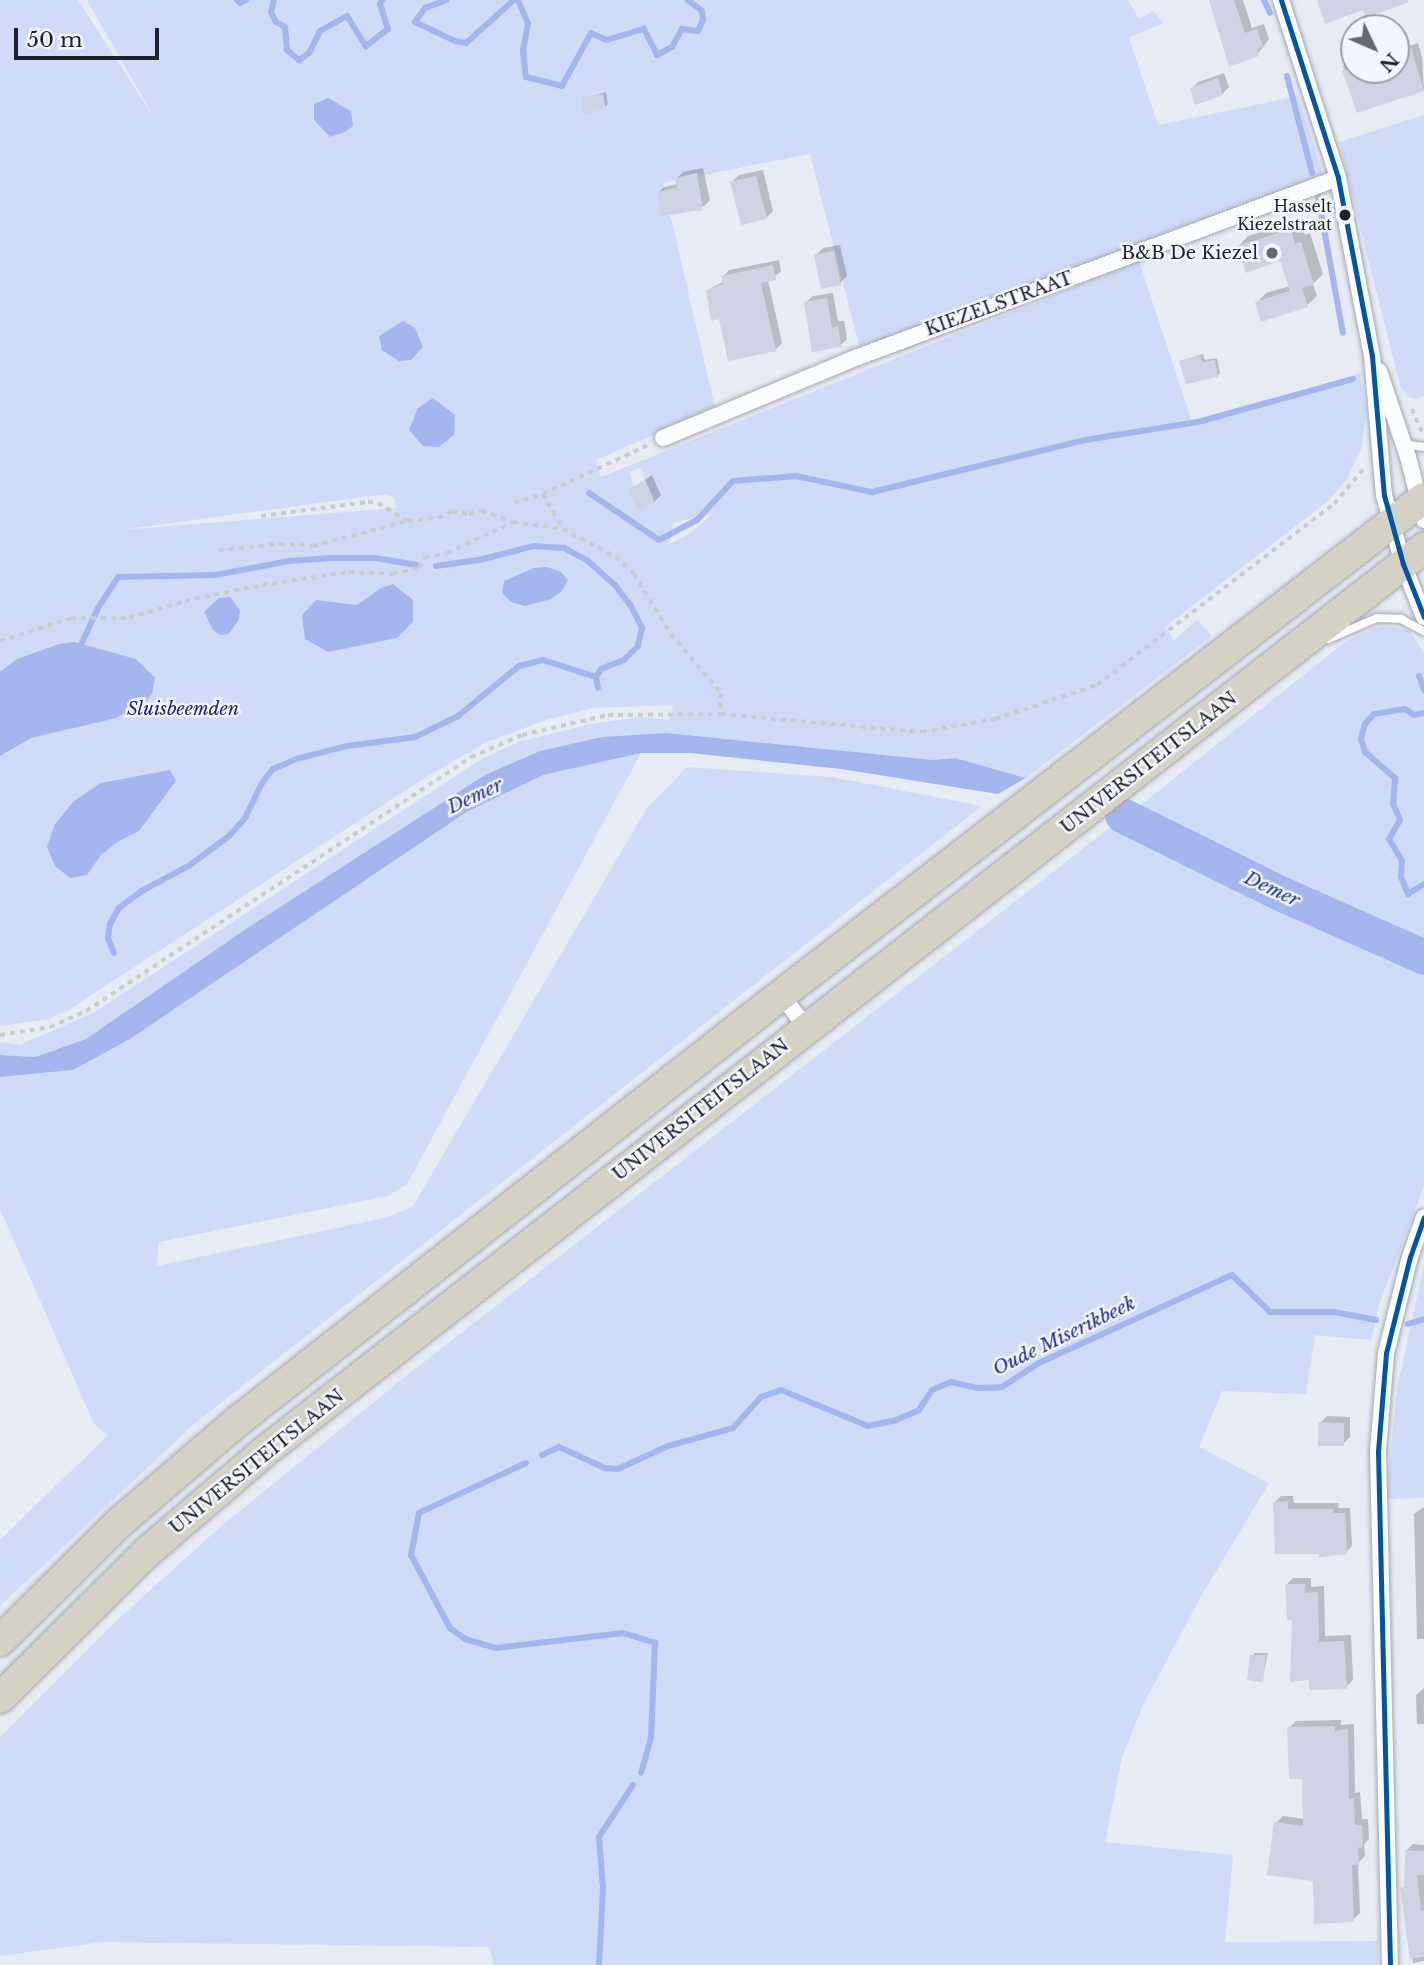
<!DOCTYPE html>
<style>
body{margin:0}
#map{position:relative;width:1424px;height:1965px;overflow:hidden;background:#e7ebf4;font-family:"Libre Baskerville",serif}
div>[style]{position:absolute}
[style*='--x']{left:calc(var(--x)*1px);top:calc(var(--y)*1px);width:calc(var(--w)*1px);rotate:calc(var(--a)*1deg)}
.green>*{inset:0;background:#d0dbf8}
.water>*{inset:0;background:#a4b6ee}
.shadow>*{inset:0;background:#0003}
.stream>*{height:6px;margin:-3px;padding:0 3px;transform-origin:3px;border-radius:3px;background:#a4b6ee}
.river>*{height:35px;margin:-17.5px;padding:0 17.5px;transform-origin:17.5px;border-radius:17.5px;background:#a4b6ee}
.building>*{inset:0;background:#ced4e3}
.path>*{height:3.5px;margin-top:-1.75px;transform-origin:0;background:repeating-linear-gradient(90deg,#caccd0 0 5px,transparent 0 10px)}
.roads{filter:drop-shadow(0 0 2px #a4a8b1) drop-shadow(0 0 2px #a4a8b1)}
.lane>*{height:8px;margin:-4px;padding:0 4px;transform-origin:4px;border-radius:4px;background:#fbfcfd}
.street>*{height:16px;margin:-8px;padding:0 8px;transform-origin:8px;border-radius:8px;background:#fbfcfd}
.highway>*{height:30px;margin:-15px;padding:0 15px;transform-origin:15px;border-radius:15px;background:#d5d1c5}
.bus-1>*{height:5px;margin:-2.5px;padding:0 2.5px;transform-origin:2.5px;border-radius:2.5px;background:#0056a4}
.dots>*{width:19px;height:19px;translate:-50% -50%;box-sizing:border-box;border:4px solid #f3f5fc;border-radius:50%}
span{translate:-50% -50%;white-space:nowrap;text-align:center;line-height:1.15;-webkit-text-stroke:5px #f3f5fc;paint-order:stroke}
.bus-label{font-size:16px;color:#1d212c}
.right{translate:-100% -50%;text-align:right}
.poi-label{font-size:18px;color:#1d212c}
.street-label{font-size:18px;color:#1d212c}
.park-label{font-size:18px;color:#1a247a;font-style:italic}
.water-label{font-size:19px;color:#212f85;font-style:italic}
.north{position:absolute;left:1340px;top:14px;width:70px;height:70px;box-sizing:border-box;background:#f3f5fc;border:2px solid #9da0a9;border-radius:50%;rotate:134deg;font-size:19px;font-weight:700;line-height:28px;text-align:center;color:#1d212c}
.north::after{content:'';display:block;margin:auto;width:24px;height:32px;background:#646872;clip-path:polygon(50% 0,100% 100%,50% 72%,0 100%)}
.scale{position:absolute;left:14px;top:28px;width:145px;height:32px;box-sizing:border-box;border:4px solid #1d212c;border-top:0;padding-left:9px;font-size:21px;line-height:24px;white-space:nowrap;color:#1d212c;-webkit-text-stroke:5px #f3f5fc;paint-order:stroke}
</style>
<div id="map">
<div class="green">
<i style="clip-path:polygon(evenodd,0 0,78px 0,156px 121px,87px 0,1128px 0,1139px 19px,1154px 11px,1163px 23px,1129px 38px,1158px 125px,1298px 96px,1323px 174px,860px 349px,810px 154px,663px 183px,715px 408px,596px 460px,601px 477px,1139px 261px,1193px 425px,1360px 373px,1366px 410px,1362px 447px,1347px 479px,1328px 501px,1165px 627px,1174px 640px,1197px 620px,1212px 636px,1026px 778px,955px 758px,933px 760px,602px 737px,540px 751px,485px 775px,246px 929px,86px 1039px,35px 1057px,0 1055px,0 1042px,20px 1045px,95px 1012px,480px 760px,521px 741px,592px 724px,640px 717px,670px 720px,673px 705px,594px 708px,546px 720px,487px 742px,426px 777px,67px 1011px,49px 1019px,0 1026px,0 0,640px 468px,656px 504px,655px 504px,638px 507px,630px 472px,640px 468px,0 0,385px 494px,394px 498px,397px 508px,120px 530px,385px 494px,0 0,714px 513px,689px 534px,669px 544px,673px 523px,714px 513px)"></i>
<i style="clip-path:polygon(1424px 115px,1424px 396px,1417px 399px,1408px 397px,1400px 386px,1339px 142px)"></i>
<i style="clip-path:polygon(1388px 626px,1410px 631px,1424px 653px,1424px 946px,1137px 808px,1345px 642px,1375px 628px)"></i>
<i style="clip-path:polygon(641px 753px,407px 1184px,388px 1196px,159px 1242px,157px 1266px,388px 1217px,413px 1206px,647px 808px,687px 767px,832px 777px,982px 806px,194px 1424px,0 1606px,0 1540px,108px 1435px,94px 1424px,0 1209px,0 1077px,73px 1070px,130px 1039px,465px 813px,543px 775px)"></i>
<i style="clip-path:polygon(1112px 826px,1127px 837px,1424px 968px,1424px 1186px,1380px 1302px,1371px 1340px,1315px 1335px,1306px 1394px,1222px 1391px,1199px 1447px,1269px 1483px,1201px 1596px,1143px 1705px,1122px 1758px,1105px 1842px,1233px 1855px,1225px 1942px,1378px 1941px,1378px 1965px,493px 1965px,490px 1947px,103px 1942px,0 1956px,0 1737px,115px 1622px,219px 1528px,411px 1372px)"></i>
<i style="clip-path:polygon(1424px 1265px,1424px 1498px,1386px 1499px,1397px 1389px)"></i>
</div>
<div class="water">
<i style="clip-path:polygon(328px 98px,351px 111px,353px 126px,345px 132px,330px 137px,314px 120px,314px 104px)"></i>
<i style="clip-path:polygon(403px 321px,415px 328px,423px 347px,411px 360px,399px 361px,382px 350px,379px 336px)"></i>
<i style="clip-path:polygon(433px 398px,455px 415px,454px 435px,439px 447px,423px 446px,409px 430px,418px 408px)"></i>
<i style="clip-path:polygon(547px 567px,561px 572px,568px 580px,562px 591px,551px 599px,525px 606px,511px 602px,502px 593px,504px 581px,534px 568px)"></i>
<i style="clip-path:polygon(393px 584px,413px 600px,413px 622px,397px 638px,328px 652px,305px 639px,302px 615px,316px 600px,357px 605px,381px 588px)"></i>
<i style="clip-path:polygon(230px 597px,240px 610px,239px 619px,229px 634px,220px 635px,213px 630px,204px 612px,219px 598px)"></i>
<i style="clip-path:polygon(74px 642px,136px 659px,155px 678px,152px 694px,144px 703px,116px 718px,31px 738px,0 756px,0 672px,17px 659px,59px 644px)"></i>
<i style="clip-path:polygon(666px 733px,933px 760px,955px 758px,1026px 778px,998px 794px,841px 769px,690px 753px,641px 753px,543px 775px,465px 813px,130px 1039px,73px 1070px,0 1077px,0 1055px,35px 1057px,86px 1039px,246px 929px,485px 775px,540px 751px,602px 737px)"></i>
<i style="clip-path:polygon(170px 770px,176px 781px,139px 831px,119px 841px,101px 855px,87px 875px,70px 878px,55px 866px,47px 847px,55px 824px,74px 801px,101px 783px)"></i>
</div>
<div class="shadow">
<i style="clip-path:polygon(1210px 0,1243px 0,1252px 28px,1264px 24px,1269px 39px,1258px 54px)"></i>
<i style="clip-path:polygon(1418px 43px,1422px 57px,1424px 89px,1358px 111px,1343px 66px,1354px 58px,1354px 70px,1396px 70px,1396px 50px)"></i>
<i style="clip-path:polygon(1224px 73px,1229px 87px,1222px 94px,1192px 88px,1198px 82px)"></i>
<i style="clip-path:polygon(606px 92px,608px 104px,605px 107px,583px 99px)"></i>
<i style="clip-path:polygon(703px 168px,710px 200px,704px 206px,690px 211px,658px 193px,664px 187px,678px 184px,677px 178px,683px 172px)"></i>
<i style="clip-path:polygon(763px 170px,773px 211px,766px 218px,732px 182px,739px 175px)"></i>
<i style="clip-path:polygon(1300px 220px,1305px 235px,1310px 233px,1323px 274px,1313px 284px,1317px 296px,1307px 305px,1257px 303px,1266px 293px,1290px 286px,1281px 259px,1239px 246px,1248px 236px)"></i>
<i style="clip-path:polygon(840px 245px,847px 276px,840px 283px,816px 255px,823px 248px)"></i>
<i style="clip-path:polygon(779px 260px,781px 272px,768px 280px,782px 343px,776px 349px,720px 317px,707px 291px,724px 281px,723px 277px,729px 270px)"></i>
<i style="clip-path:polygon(833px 293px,838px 321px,844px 321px,847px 339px,840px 346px,806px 302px,813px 296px)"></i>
<i style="clip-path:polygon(1203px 354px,1205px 360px,1217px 358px,1220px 373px,1217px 376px,1181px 361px)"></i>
<i style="clip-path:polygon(652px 475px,661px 495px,654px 502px,630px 490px)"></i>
<i style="clip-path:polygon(1327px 1416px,1350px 1417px,1350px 1437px,1343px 1444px,1320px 1423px)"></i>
<i style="clip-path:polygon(1281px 1496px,1293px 1496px,1294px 1503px,1339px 1503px,1338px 1508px,1350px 1508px,1352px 1546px,1346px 1552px,1275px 1502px)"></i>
<i style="clip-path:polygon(1424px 1507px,1424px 1639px,1417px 1639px,1414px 1514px)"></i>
<i style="clip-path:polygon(1293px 1578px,1311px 1578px,1311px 1587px,1324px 1586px,1325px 1636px,1351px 1635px,1353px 1680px,1346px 1687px,1293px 1618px,1286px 1585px)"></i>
<i style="clip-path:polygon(1255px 1653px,1268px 1653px,1262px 1681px,1252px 1656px)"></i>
<i style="clip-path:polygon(1424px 1677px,1424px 1724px,1417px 1724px,1416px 1695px,1424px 1688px)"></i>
<i style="clip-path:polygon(1341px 1720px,1341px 1725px,1354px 1724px,1355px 1793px,1360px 1792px,1362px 1819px,1368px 1819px,1369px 1839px,1364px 1844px,1365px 1856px,1358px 1863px,1360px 1913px,1353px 1920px,1315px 1879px,1276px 1823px,1283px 1816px,1305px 1819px,1304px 1777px,1289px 1728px,1296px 1721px)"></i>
<i style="clip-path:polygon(1413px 1844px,1424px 1845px,1424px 1961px,1413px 1963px,1402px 1889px,1406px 1885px,1406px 1851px)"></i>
</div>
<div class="stream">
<i style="--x:237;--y:0;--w:4;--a:45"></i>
<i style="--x:240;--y:3;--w:7;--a:-27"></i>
<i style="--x:274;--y:0;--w:12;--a:104"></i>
<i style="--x:271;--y:12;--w:11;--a:63"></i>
<i style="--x:276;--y:22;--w:10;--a:29"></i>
<i style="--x:285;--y:27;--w:23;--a:85"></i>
<i style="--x:287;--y:50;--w:16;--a:40"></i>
<i style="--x:299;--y:60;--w:12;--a:-35"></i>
<i style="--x:309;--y:53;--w:25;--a:-63"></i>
<i style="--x:320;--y:31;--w:31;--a:-29"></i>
<i style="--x:347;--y:16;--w:36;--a:58"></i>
<i style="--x:366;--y:46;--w:28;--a:-38"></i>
<i style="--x:388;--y:29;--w:26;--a:-108"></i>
<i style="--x:380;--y:4;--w:4;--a:-63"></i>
<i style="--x:447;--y:0;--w:23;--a:160"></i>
<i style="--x:425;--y:8;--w:17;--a:126"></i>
<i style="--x:415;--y:22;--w:44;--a:25.4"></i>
<i style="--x:455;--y:41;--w:11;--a:10"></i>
<i style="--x:466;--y:43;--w:64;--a:-41.9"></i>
<i style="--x:518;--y:0;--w:26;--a:67"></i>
<i style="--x:528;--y:24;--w:26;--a:101"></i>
<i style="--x:523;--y:50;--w:27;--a:84"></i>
<i style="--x:526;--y:77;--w:37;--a:14"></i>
<i style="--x:562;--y:86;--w:60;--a:-61.3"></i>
<i style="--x:591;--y:33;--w:17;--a:24"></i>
<i style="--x:607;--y:40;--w:39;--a:-17"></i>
<i style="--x:644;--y:29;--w:29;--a:63"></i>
<i style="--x:657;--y:55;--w:17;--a:-28"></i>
<i style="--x:672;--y:47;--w:21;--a:-61"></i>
<i style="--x:682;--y:29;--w:16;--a:7"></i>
<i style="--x:698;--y:31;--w:12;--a:-66"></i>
<i style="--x:703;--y:20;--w:9;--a:-96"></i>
<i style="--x:702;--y:11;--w:18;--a:-142"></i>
<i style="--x:1264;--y:0;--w:14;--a:65"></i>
<i style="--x:1287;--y:76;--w:100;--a:75.5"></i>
<i style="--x:1318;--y:196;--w:139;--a:79.7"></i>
<i style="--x:589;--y:493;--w:84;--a:33.9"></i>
<i style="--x:659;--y:540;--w:43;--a:-27.8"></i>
<i style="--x:697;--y:520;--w:53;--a:-47.3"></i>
<i style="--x:733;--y:481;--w:63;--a:-4.5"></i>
<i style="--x:796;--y:476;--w:78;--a:11.9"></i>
<i style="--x:872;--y:492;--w:219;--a:-13.7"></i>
<i style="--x:1085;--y:440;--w:114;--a:-9.1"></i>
<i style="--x:1198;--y:422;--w:161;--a:-15.5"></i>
<i style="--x:436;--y:566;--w:43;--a:-7.9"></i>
<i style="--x:479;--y:560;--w:57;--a:-14.3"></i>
<i style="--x:534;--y:546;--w:30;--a:4"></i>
<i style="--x:564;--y:548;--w:27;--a:28"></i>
<i style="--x:588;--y:561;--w:36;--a:42"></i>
<i style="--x:615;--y:585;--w:26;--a:53"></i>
<i style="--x:631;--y:606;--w:25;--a:63"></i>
<i style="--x:642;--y:628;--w:18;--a:103"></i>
<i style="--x:638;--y:646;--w:20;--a:135"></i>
<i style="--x:624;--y:660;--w:25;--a:159"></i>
<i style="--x:601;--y:669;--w:9;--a:122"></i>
<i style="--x:596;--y:677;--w:11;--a:80"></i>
<i style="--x:81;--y:645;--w:41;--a:-65.3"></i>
<i style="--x:98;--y:608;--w:37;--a:-57"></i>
<i style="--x:118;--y:577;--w:98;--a:-1.2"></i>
<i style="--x:216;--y:575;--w:74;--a:-10.9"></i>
<i style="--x:289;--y:561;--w:43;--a:-4"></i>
<i style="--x:332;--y:558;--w:43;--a:0"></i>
<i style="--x:375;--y:558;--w:42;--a:9.7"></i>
<i style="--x:1419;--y:676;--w:15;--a:70"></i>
<i style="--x:1424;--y:713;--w:10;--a:169"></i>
<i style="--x:1414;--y:715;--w:11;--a:-146"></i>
<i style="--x:1405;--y:709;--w:31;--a:171"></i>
<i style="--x:1374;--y:714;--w:13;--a:132"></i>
<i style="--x:1365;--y:724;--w:16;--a:105"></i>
<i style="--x:1361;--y:739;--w:14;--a:73"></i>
<i style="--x:1365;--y:752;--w:40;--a:41"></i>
<i style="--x:1395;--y:778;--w:26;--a:94"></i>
<i style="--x:1393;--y:804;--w:17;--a:66"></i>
<i style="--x:1400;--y:820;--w:22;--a:120"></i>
<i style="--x:1389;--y:839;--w:26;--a:59"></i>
<i style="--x:1402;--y:861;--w:16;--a:94"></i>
<i style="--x:1401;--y:877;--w:11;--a:68"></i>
<i style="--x:1405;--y:887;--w:8;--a:67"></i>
<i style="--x:1408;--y:894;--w:19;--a:-32"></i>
<i style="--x:114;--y:953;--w:16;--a:-112"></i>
<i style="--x:108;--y:938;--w:14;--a:-82"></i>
<i style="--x:110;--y:924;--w:18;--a:-61"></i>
<i style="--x:119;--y:908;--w:26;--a:-37"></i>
<i style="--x:140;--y:892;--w:57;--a:-28.4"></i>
<i style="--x:190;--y:865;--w:49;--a:-36.6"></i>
<i style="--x:229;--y:836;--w:24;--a:-48"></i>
<i style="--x:245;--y:818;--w:39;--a:-64"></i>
<i style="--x:262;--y:783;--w:18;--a:-52"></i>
<i style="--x:273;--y:769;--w:25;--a:-23"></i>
<i style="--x:296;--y:759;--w:53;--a:-14.3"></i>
<i style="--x:347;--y:746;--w:69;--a:-7.5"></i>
<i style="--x:415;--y:737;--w:48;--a:-26"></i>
<i style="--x:458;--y:716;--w:79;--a:-39.3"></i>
<i style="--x:519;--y:666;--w:25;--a:-14"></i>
<i style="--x:543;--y:660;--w:56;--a:17.8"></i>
<i style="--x:1408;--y:1324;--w:17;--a:-17"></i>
<i style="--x:542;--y:1455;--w:19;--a:-25"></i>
<i style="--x:559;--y:1447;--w:51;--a:24.5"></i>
<i style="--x:605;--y:1468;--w:13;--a:4"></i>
<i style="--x:618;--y:1469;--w:55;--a:-24.7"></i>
<i style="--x:668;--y:1446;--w:67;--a:-15.5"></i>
<i style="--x:733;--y:1428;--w:42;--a:-47.9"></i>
<i style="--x:761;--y:1397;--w:21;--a:-19"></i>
<i style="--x:781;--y:1390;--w:94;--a:22.5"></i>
<i style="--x:868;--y:1426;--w:29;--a:-12"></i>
<i style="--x:896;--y:1420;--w:25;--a:-23"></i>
<i style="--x:919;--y:1410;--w:24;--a:-57"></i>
<i style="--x:932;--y:1390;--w:21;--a:-23"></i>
<i style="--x:951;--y:1382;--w:27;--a:13"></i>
<i style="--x:977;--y:1388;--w:25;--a:-2"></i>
<i style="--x:1002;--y:1387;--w:44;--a:-33"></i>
<i style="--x:1039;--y:1363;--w:212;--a:-24.5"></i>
<i style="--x:1232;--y:1275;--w:53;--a:44.2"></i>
<i style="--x:1270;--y:1312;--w:64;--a:0"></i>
<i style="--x:1334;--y:1312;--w:43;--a:10.8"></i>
<i style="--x:526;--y:1463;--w:118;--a:155"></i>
<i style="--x:419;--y:1513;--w:43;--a:100.8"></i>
<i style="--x:411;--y:1555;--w:83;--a:61.9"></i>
<i style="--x:450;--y:1628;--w:19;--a:36"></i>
<i style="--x:465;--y:1639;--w:32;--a:16"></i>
<i style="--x:496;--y:1648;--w:128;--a:-6.7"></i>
<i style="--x:623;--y:1633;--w:34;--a:17"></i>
<i style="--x:655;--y:1643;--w:95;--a:92.4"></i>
<i style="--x:651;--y:1738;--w:36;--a:106"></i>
<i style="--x:599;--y:1965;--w:77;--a:-87"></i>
<i style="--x:603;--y:1888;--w:51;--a:-94.5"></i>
<i style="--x:599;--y:1837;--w:62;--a:-56.8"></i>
</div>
<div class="river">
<i style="--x:1122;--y:815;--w:178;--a:26.3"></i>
<i style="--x:1282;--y:894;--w:155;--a:23.9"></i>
</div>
<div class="building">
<i style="clip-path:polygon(1209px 0,1234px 0,1245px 33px,1257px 29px,1263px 47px,1257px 49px,1259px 56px,1229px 67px)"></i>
<i style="clip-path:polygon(1317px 0,1408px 0,1409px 2px,1366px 18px,1363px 10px,1325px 24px)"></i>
<i style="clip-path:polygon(1411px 48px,1424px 91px,1357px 113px,1342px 70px,1396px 70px,1396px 54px)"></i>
<i style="clip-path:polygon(1218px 78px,1223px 95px,1195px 105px,1190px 88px)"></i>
<i style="clip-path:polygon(603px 94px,606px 109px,584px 114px,581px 98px)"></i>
<i style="clip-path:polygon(697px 173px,703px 210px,661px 216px,656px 192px,677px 188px,675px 178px)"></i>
<i style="clip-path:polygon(756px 176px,767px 219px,741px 225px,730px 182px)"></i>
<i style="clip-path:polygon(1291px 229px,1295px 244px,1301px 242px,1314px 285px,1302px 288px,1308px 307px,1261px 322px,1255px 302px,1290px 291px,1280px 261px,1246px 273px,1237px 246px)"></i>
<i style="clip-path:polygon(834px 251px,841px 285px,821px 289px,814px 255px)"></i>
<i style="clip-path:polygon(773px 265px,776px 280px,761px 283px,776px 351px,728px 361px,719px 319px,711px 321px,706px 290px,723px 284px,721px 276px)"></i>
<i style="clip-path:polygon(827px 298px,832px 327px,838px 326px,841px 347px,812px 352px,804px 302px)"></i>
<i style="clip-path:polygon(1200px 356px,1202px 362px,1215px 360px,1218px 377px,1186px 384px,1179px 361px)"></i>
<i style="clip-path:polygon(645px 480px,655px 503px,637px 510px,628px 489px)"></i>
<i style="clip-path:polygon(1318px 1422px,1344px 1423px,1344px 1446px,1318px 1446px)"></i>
<i style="clip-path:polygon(1288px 1501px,1288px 1509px,1333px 1509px,1333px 1513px,1345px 1513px,1347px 1554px,1319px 1557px,1319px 1554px,1275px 1554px,1273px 1502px)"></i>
<i style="clip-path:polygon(1285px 1584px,1305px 1584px,1305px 1593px,1318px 1592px,1319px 1642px,1344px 1641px,1347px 1689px,1309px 1690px,1309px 1680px,1290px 1682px,1292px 1620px,1287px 1620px)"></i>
<i style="clip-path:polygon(1250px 1655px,1266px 1655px,1263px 1683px,1247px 1680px)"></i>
<i style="clip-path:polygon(1335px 1726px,1335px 1731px,1348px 1729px,1349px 1799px,1354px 1798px,1355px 1825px,1362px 1825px,1363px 1847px,1358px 1848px,1359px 1865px,1352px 1865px,1354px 1922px,1314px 1924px,1313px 1881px,1267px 1875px,1274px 1822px,1303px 1826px,1302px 1779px,1289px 1779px,1287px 1727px)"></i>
<i style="clip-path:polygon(1405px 1850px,1424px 1851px,1424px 1875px,1417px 1875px,1421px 1910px,1424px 1910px,1424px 1957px,1410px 1959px,1400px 1888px,1404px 1887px)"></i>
</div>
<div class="path">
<i style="--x:1412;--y:409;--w:27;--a:66"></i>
<i style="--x:543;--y:494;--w:40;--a:60.3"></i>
<i style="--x:514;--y:503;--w:30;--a:-17"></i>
<i style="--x:543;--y:494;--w:118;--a:-25"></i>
<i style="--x:261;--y:516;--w:108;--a:-7.5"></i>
<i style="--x:368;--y:502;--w:10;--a:6"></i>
<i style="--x:378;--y:503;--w:35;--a:31"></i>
<i style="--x:408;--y:521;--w:30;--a:-6"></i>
<i style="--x:438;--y:518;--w:16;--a:-27"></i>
<i style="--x:452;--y:511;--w:17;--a:10"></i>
<i style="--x:469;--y:514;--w:13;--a:-13"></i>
<i style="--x:482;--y:511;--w:33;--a:20"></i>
<i style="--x:513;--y:522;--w:50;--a:8"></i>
<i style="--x:563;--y:529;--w:60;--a:27.8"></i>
<i style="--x:616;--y:557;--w:25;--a:43"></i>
<i style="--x:634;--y:574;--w:70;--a:58.3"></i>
<i style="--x:671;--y:634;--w:77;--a:49.7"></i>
<i style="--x:721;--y:693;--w:21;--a:90"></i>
<i style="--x:219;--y:550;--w:61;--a:-5.6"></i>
<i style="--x:280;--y:544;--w:33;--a:3"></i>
<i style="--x:313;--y:546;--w:96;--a:-15"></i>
<i style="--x:0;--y:641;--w:75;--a:-17.9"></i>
<i style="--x:71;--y:618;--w:58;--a:0"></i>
<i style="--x:129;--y:618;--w:59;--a:-16.9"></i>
<i style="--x:185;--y:601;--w:79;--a:-11.7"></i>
<i style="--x:262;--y:585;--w:88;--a:-8.5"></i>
<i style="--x:349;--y:572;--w:44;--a:2.6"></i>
<i style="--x:393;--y:574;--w:27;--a:-13"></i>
<i style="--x:419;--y:568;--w:13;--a:-61"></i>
<i style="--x:425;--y:557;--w:22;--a:-10"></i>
<i style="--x:447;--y:553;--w:73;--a:-25.2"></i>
<i style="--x:0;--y:1035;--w:51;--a:-9.1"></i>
<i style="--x:50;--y:1027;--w:39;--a:-24"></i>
<i style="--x:86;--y:1011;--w:461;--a:-33.4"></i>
<i style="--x:471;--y:757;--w:56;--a:-23.3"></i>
<i style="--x:522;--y:735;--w:88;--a:-13.1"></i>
<i style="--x:608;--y:715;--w:113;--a:-0.5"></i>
<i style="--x:721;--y:714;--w:202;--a:5.1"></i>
<i style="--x:922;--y:732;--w:74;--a:-10.1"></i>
<i style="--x:995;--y:719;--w:108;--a:-18.4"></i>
<i style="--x:1097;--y:685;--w:298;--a:-37.4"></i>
<i style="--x:1334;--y:504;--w:48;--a:-50"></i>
</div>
<div class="roads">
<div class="lane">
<i style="--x:1403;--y:444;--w:21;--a:8"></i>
<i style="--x:1328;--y:639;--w:53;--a:-23.2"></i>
<i style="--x:1377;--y:618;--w:24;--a:2"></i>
<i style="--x:1401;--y:619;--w:26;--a:28"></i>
</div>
<div class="street">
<i style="--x:1281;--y:0;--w:187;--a:72.2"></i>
<i style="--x:1338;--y:178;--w:181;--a:79.2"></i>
<i style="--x:1372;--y:356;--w:140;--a:85.1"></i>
<i style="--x:1384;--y:495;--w:72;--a:74.6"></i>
<i style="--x:1403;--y:564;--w:57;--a:68.4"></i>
<i style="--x:1379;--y:371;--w:91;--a:71.4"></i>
<i style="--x:1408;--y:457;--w:65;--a:75.7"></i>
<i style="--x:663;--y:438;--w:211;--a:-22.6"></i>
<i style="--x:858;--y:357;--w:512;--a:-20.45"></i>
<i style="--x:781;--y:995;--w:42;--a:51.8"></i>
<i style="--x:1390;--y:1965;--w:514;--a:-91.34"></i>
<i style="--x:1378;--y:1451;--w:98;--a:-85.3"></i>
<i style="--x:1386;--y:1353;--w:99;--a:-76"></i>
<i style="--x:1410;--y:1257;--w:42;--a:-70.7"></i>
</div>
<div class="highway">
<i style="--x:0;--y:1641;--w:169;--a:-44.8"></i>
<i style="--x:120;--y:1522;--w:155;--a:-40.6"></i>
<i style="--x:238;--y:1421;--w:690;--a:-38.12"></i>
<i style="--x:781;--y:995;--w:813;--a:-37.7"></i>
<i style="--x:0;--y:1698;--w:207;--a:-44.8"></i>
<i style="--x:147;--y:1552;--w:154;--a:-40.5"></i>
<i style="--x:264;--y:1452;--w:1471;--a:-37.93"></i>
</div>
</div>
<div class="bus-1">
<i style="--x:1281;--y:0;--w:187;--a:72.2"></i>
<i style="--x:1338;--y:178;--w:181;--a:79.2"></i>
<i style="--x:1372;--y:356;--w:140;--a:85.1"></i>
<i style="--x:1384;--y:495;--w:72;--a:74.6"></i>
<i style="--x:1403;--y:564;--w:57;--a:68.4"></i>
<i style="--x:1390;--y:1965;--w:514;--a:-91.34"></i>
<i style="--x:1378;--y:1451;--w:98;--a:-85.3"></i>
<i style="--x:1386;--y:1353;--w:99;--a:-76"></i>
<i style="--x:1410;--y:1257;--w:42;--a:-70.7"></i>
</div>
<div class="dots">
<i style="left:1345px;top:215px;background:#1d212c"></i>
<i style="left:1272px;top:253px;background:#646872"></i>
</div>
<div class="bus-label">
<span class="right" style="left:1332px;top:215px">Hasselt<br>Kiezelstraat</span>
</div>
<div class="poi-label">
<span class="right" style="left:1258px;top:253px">B&amp;B De Kiezel</span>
</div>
<div class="street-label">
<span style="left:999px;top:304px;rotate:-20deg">KIEZELSTRAAT</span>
<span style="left:1149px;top:763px;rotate:-38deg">UNIVERSITEITSLAAN</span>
<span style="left:701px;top:1110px;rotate:-38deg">UNIVERSITEITSLAAN</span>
<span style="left:257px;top:1462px;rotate:-39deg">UNIVERSITEITSLAAN</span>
</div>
<div class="park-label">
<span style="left:183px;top:709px">Sluisbeemden</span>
</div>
<div class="water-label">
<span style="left:475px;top:796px;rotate:-25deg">Demer</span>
<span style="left:1272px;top:889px;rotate:25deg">Demer</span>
<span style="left:1064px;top:1336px;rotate:-26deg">Oude Miserikbeek</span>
</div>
<div class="north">N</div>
<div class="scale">50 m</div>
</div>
